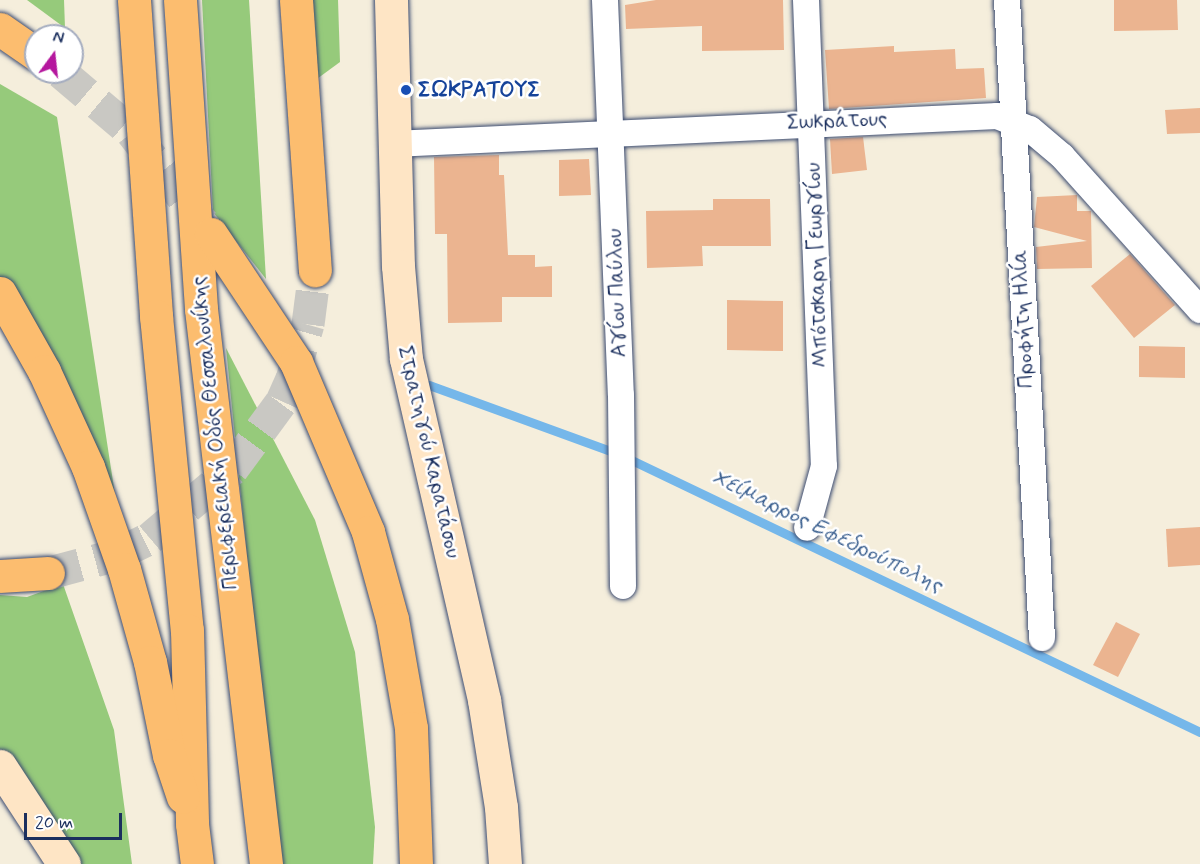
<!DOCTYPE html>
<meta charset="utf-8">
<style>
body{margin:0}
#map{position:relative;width:1200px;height:864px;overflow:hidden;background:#f5eedc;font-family:Mynerve,sans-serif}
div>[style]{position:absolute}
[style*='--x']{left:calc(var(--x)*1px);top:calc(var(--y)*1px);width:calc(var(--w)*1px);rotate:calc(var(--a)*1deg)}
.green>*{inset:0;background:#96ca7b}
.stream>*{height:9px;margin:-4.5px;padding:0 4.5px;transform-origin:4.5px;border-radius:4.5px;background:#75b7ea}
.building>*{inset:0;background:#ebb490}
.highway-tunnel>*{height:33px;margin-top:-16.5px;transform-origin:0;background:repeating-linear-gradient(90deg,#c9c8c3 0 33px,transparent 0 49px)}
.roads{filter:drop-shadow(0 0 2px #3c4c71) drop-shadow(0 0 2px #3c4c71)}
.street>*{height:26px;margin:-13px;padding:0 13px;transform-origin:13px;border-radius:13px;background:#fff}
.secondary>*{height:33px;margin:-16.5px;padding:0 16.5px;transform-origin:16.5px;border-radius:16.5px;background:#fee5c5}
.highway>*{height:33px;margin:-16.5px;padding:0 16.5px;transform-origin:16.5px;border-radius:16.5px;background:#fcbd6f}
.dots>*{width:16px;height:16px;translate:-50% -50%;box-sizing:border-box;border:3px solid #fff;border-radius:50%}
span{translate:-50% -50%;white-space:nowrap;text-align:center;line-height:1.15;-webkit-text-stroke:5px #fff;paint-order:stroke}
.transit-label{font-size:21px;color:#164399;font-weight:700}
.left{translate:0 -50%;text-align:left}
.street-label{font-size:21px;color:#1b2f5e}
.water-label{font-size:22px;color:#3a5f8f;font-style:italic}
.north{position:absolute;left:24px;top:24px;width:60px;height:60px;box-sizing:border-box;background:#fff;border:2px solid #a4acbf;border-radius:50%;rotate:15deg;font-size:16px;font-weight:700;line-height:24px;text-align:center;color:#1b2f5e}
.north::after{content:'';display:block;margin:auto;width:21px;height:27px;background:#b5179e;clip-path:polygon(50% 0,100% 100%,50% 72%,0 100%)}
.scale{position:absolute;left:24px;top:813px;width:98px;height:27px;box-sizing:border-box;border:3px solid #1b2f5e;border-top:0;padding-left:8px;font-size:18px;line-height:21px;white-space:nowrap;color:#1b2f5e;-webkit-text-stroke:4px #fff;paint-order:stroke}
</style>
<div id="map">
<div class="green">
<i style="clip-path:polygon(27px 0,64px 0,65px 28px)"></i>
<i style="clip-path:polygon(202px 0,249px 0,266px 279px,213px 212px)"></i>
<i style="clip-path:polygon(296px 0,338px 0,340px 62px,310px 84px)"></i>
<i style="clip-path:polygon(0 84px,57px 117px,124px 553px,0 292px)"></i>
<i style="clip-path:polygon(226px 348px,315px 520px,355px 652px,375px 827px,373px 864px,278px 864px)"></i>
<i style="clip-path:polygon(63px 584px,114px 730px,132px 864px,70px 864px,18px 768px,0 749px,0 595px,27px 597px)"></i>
</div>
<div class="stream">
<i style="--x:429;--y:385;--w:204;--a:20"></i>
<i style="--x:621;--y:455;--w:642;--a:25.57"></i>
</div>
<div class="building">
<i style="clip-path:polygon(656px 0,783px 0,784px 50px,702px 51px,702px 26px,626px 29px,625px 5px)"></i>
<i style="clip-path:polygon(1114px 0,1177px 0,1178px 30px,1114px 31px)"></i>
<i style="clip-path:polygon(894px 46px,894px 52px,955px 49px,956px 69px,984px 68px,986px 98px,829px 109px,825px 50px)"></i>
<i style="clip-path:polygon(1200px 108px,1200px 133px,1167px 134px,1165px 110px)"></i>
<i style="clip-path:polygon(863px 137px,867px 170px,832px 174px,830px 139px)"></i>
<i style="clip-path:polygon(499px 155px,499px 175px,504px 175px,508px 255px,535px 255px,535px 267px,552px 266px,552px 297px,502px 297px,502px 322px,448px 323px,447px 234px,435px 234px,434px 157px)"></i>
<i style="clip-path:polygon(589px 159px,591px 195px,559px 196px,559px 160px)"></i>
<i style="clip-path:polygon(1077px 195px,1077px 211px,1091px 211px,1092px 268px,1037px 269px,1036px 247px,1087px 241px,1034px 227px,1037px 197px)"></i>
<i style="clip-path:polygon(713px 199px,770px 199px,771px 246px,702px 246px,703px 266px,647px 268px,646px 211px,713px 210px)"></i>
<i style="clip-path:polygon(1130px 254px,1175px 305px,1134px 338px,1091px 286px)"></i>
<i style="clip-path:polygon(727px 300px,783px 301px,783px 351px,727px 350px)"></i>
<i style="clip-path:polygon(1139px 346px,1185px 347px,1185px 378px,1139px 377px)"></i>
<i style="clip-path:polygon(1200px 527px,1200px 565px,1168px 567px,1166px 529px)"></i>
<i style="clip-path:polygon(1116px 622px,1140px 634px,1118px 677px,1093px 665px)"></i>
</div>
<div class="highway-tunnel">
<i style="--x:61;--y:72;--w:93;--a:40.2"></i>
<i style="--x:132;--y:132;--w:115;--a:52"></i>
<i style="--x:48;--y:573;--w:69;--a:-15"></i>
<i style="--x:115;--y:555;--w:39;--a:-26"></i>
<i style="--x:150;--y:538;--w:107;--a:-40.1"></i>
<i style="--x:232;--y:469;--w:84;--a:-53.7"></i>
<i style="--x:282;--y:401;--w:24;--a:-66"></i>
<i style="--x:292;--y:379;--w:57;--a:-73.8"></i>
<i style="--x:308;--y:324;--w:54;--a:-82.6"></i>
</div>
<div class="roads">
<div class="street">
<i style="--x:605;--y:0;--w:395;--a:87.7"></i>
<i style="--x:621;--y:395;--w:191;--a:89.4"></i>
<i style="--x:806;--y:0;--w:466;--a:87.8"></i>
<i style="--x:824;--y:466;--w:64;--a:105.3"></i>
<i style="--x:1007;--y:0;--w:639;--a:86.86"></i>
<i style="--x:393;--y:144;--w:605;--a:-2.65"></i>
<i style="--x:997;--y:116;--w:35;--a:22"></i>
<i style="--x:1030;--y:129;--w:42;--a:40.2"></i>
<i style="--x:1062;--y:156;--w:207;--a:48.1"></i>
</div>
<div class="secondary">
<i style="--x:391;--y:0;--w:266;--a:88.5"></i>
<i style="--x:398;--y:266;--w:93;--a:85.1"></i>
<i style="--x:406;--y:359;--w:350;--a:77.1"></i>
<i style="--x:484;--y:700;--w:108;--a:81"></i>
<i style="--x:501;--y:807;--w:57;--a:86"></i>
<i style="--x:0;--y:766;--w:117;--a:56.9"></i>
</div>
<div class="highway">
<i style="--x:134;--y:0;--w:317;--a:86"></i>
<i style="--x:156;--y:316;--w:316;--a:84.4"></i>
<i style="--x:187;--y:630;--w:194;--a:88.5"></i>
<i style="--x:192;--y:824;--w:40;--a:82.9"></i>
<i style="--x:180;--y:0;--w:310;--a:86.1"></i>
<i style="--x:201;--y:309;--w:559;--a:83.32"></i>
<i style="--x:296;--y:0;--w:271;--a:86"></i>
<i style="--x:0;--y:29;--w:44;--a:34.8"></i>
<i style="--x:211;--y:234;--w:154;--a:56.4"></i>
<i style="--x:296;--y:362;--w:185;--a:67"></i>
<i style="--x:368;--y:532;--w:90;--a:74.6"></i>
<i style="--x:392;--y:619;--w:111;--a:80.1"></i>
<i style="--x:411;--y:728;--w:136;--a:87.9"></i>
<i style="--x:0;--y:293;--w:90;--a:60.6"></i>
<i style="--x:44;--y:371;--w:106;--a:65.4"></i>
<i style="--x:88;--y:467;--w:108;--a:70.6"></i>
<i style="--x:124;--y:569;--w:97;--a:74.4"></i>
<i style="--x:150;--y:662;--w:95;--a:78.5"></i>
<i style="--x:169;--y:755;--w:44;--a:71.6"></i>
<i style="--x:0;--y:576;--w:48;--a:-3.6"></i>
</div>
</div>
<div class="dots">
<i style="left:406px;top:90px;background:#1a4fb4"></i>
</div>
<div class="transit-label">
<span class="left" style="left:418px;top:90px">ΣΩΚΡΑΤΟΥΣ</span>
</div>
<div class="street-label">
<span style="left:837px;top:121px;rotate:-2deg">Σωκράτους</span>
<span style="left:817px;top:265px;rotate:-92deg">Μπότσκαρη Γεωργίου</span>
<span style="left:617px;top:293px;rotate:-92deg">Αγίου Παύλου</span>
<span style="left:1023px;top:319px;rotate:-93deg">Προφήτη Ηλία</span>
<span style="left:215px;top:433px;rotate:-96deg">Περιφερειακή Οδός Θεσσαλονίκης</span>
<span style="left:429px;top:452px;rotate:77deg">Στρατηγού Καρατάσου</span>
</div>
<div class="water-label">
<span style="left:827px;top:532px;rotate:26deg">Χείμαρρος Εφεδρούπολης</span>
</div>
<div class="north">N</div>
<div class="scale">20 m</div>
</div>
